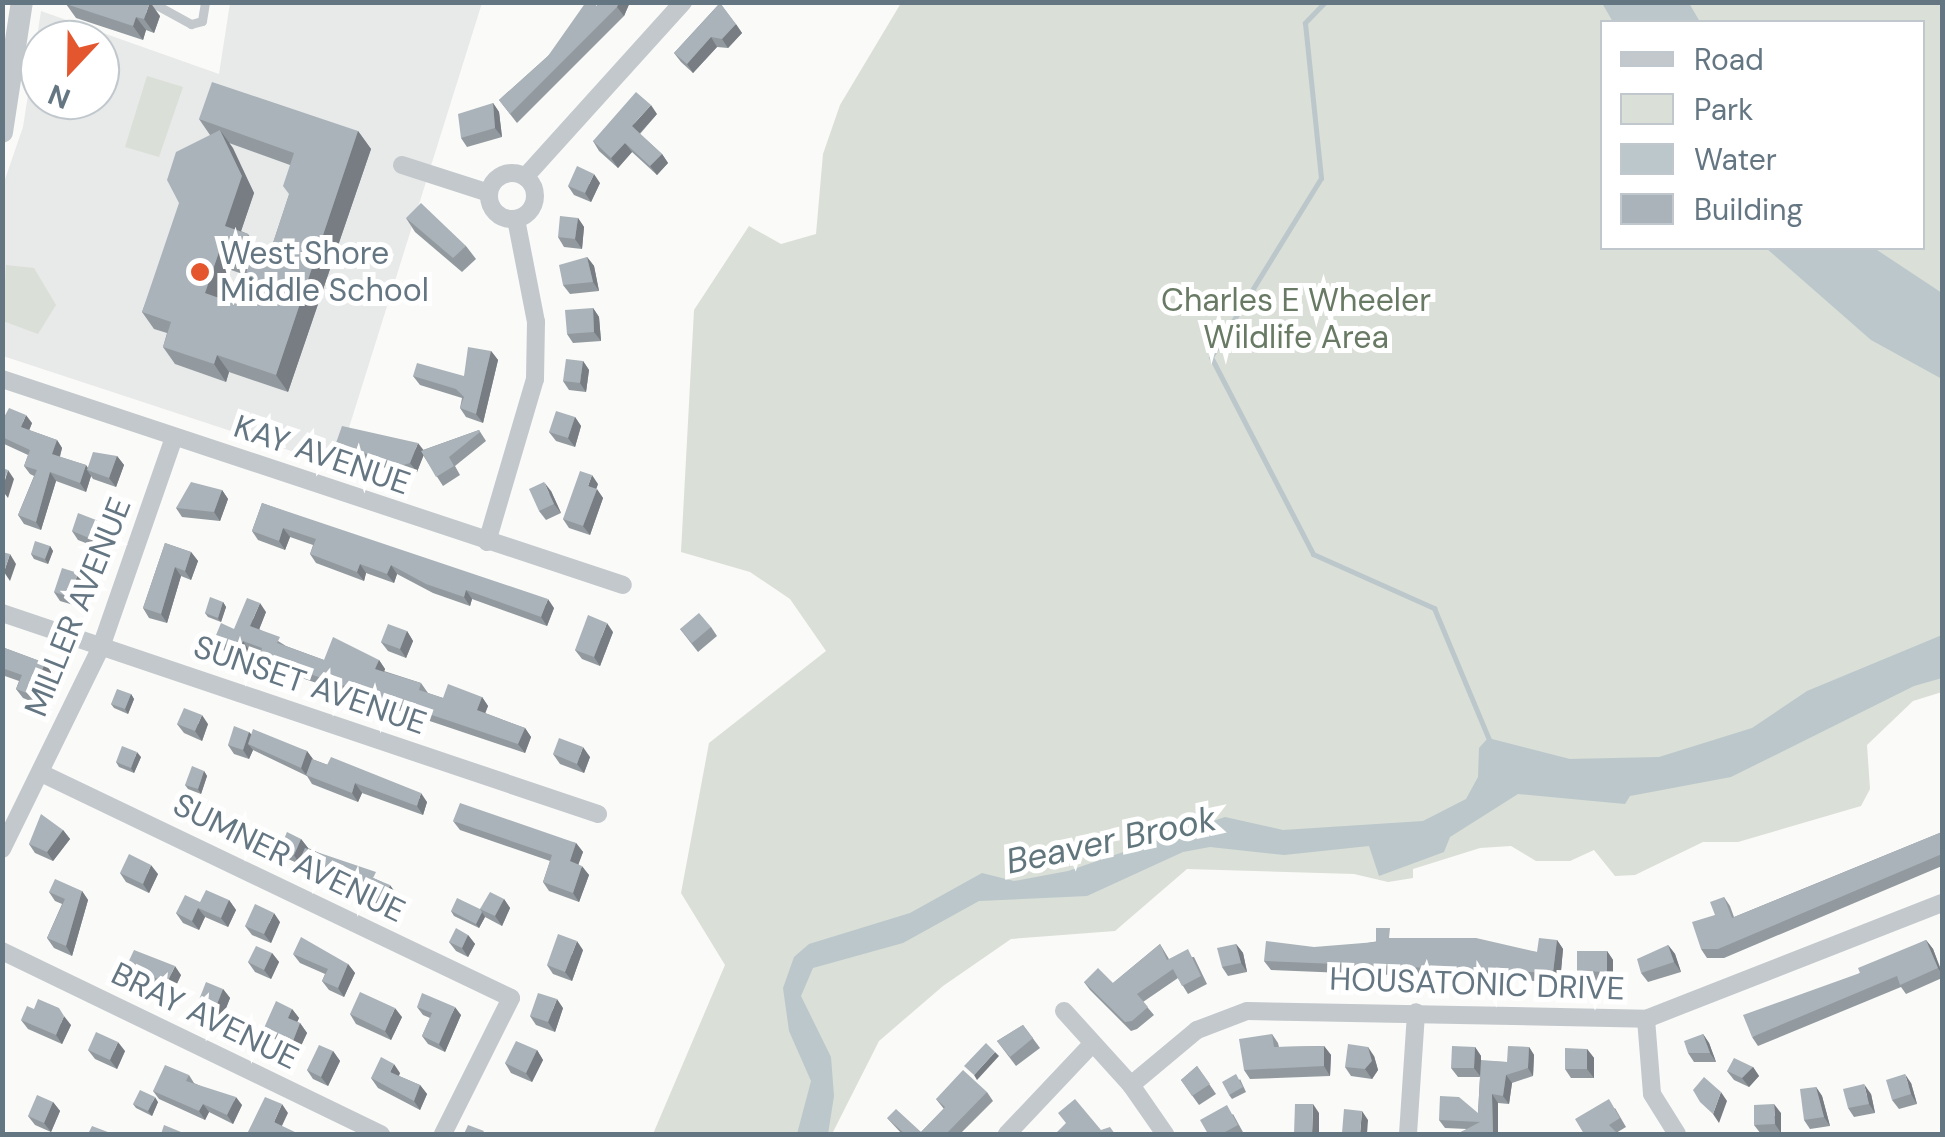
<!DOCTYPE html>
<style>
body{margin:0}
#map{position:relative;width:1945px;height:1137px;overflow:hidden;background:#fafaf8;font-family:"DM Sans",sans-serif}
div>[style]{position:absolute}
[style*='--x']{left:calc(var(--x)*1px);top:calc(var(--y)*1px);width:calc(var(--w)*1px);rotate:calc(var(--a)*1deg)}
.built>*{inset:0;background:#e8e9e9}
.green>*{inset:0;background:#dadfd7}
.water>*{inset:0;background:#bbc7cb}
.stream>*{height:5px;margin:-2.5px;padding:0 2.5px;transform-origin:2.5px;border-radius:2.5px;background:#bbc7cb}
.service>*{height:9px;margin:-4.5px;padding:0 4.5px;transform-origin:4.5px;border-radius:4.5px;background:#c3c8cc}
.minor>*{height:18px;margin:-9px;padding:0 9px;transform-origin:9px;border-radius:9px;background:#c3c8cc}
.minor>.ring{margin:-9px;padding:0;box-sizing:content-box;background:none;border:18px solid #c3c8cc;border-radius:50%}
.tertiary>*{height:22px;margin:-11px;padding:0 11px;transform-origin:11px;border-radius:11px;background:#c3c8cc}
.wall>*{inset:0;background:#929a9f}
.shaded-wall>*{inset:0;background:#777d82}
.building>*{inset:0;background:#aab3b9}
.dots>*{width:28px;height:28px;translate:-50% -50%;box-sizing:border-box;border:5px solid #fff;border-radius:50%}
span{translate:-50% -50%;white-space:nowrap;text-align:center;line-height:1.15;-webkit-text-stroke:10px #fff;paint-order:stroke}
.poi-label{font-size:32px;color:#657683}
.left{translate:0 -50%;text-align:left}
.park-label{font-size:32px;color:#687a64}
.street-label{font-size:32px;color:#657683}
.water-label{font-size:35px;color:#60757c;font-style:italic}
.frame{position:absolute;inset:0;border:5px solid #657683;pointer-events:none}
.legend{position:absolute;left:1600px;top:20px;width:325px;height:230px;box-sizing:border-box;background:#fff;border:2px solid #c1c8cd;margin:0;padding:12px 18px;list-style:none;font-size:30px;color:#657683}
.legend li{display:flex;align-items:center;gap:20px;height:50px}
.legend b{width:50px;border:2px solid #c1c8cd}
.north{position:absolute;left:20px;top:20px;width:100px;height:100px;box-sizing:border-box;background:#fff;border:2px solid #c1c8cd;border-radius:50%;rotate:202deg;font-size:28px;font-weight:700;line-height:40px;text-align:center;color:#657683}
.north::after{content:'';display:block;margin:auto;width:35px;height:45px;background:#e4572e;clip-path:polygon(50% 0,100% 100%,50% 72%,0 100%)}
</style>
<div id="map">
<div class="built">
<i style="clip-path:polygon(evenodd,230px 3px,482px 3px,337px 466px,3px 356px,2px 188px,23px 127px,41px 11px,219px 74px,230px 3px,40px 40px,100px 40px,100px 100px,40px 100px,40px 40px)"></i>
</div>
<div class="green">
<i style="clip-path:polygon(evenodd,901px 3px,1942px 3px,1942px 692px,1913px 701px,1867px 745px,1870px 789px,1861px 806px,1738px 842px,1703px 842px,1635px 875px,1615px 876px,1594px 850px,1570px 861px,1536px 861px,1511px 846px,1480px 848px,1413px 869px,1413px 878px,1388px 882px,1354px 874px,1187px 869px,1115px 931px,1011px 939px,943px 986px,879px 1041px,832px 1134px,653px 1134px,725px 965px,681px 893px,709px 743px,826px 651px,790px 599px,750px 572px,681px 552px,694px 310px,749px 226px,781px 244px,816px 234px,823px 154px,840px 105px,901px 3px,1602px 22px,1922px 22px,1922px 248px,1602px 248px,1602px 22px)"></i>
<i style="clip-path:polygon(147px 76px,183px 87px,159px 157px,125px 147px)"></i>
<i style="clip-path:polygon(6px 265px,34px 268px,56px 305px,38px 334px,3px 321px)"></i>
</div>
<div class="water">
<i style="clip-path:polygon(1602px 3px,1689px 3px,1700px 22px,1613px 22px)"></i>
<i style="clip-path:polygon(1766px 248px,1874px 248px,1942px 293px,1942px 379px,1871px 340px)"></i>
<i style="clip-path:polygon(1942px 635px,1942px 678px,1914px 686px,1731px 777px,1630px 796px,1625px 804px,1518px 794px,1450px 837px,1444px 852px,1379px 876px,1369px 846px,1284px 855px,1210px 847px,1183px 852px,1087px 896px,979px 901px,903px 943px,813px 968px,801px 996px,831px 1057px,834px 1096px,828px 1134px,797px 1134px,811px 1081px,789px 1031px,783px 988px,794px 957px,809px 944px,910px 913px,982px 873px,1014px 881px,1068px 871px,1225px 817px,1283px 830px,1423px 821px,1466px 799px,1478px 777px,1479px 748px,1488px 738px,1570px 759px,1659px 757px,1752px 728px,1807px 691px)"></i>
</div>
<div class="stream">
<i style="--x:1325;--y:2;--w:29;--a:134"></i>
<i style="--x:1305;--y:23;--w:156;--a:84.1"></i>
<i style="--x:1321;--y:178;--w:210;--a:121.6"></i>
<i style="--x:1211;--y:357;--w:222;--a:62.6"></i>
<i style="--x:1313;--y:554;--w:133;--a:24.1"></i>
<i style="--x:1434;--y:608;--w:147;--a:67.3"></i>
</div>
<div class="service">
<i style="--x:151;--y:2;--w:46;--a:28.8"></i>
<i style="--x:191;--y:24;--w:11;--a:-15"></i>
<i style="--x:202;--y:21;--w:19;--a:-81"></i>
</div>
<div class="minor">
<i style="--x:402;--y:165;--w:91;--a:17.8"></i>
<i class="ring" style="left:489px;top:173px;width:28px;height:28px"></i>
<i style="--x:525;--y:177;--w:236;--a:-47.9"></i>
<i style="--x:2;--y:379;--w:654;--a:18.35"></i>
<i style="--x:487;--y:542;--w:170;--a:-73.6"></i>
<i style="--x:535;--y:379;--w:57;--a:-89"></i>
<i style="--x:536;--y:322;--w:105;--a:-101"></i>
<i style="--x:2;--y:613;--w:629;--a:18.64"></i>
<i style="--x:41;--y:773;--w:521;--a:25.58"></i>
<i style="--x:511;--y:998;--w:152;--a:116.6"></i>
<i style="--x:2;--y:849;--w:225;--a:-63.9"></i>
<i style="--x:101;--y:647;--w:222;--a:-70.8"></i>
<i style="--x:2;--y:951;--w:421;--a:25.8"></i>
<i style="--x:1064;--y:1011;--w:100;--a:47.8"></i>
<i style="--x:1131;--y:1085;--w:60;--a:55.2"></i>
<i style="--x:1646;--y:1019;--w:75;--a:85.4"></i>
<i style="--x:1652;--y:1094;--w:47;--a:58"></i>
<i style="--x:1131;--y:1085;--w:86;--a:-39.8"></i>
<i style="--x:1197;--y:1030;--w:53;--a:-20.8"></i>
<i style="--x:1247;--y:1011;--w:399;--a:1.1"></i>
<i style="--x:1646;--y:1019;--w:318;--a:-21.4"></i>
<i style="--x:1007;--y:1134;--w:125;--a:-46.6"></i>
<i style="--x:1408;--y:1134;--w:122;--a:-86.2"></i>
</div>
<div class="tertiary">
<i style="--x:2;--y:132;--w:132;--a:-81.3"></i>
</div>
<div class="wall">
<i style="clip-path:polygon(598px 2px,630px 2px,624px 16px,517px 123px,499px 100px,548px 56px,597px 6px)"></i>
<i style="clip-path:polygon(720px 3px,742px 33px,728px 48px,717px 47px,693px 73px,681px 62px,674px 53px)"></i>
<i style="clip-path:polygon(66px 4px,160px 16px,154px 33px,146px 30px,143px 40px,76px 18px)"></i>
<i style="clip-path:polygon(493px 103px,499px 112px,502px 137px,467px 147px,461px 138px)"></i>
<i style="clip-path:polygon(657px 114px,640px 134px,662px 154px,668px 163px,657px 175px,632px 152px,618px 168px,599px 151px,593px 141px)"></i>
<i style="clip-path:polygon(evenodd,199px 119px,358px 131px,371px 149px,288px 392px,229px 372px,226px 382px,175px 364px,163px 347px,167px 333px,154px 329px,142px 312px,210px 135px,199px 119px,229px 143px,290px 165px,289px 195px,271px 249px,255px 244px,248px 234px,241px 231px,254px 193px,229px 143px,199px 119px,231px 270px,246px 275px,242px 306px,221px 299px,231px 270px)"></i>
<i style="clip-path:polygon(600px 183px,591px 202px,574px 195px,568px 186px)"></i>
<i style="clip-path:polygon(406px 218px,466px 246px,476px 259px,462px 272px,415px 232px)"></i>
<i style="clip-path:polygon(578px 218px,584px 227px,582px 249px,564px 247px,558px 237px)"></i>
<i style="clip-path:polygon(587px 257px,594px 266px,599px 291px,570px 294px,563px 285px)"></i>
<i style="clip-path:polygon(593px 308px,599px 317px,601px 341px,573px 343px,567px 334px)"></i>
<i style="clip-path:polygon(491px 351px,498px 360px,483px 423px,466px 417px,460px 408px,462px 398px,420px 385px,413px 376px,464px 376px)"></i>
<i style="clip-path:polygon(583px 361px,589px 370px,586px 392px,569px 390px,563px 381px)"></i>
<i style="clip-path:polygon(575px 417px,581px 426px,575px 447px,556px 441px,549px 432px)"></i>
<i style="clip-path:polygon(2px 421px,32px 423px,29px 430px,57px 440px,62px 448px,60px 457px,86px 465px,87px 468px,117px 456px,124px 465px,116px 487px,93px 479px,91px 476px,86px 492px,56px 481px,41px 530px,24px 524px,18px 515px,34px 476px,30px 474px,24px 466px,28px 455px,2px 443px)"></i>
<i style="clip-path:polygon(479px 430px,486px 441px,455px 466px,460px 475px,443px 486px,423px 455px,417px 472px,406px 475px,342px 453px,336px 443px,423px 450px)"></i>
<i style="clip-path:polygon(598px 484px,596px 489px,603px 498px,590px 535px,569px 528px,563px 519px)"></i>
<i style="clip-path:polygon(222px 490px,228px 499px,220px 521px,182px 517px,176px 508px)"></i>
<i style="clip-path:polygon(551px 491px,561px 513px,546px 520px,539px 511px)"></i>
<i style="clip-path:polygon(262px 503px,554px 608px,547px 626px,472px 599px,470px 606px,433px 593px,397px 574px,394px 583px,366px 573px,364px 581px,316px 563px,310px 554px,313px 545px,290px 537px,285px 550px,258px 540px,252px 531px)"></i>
<i style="clip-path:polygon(102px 529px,96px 547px,78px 540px,72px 531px)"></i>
<i style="clip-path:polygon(165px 543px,191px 552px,198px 561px,191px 580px,181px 576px,167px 623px,149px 618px,143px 608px)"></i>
<i style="clip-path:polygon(50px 546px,53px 551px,48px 564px,34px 559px,31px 554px)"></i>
<i style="clip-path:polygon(84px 582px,77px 606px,60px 601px,54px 592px)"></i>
<i style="clip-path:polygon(223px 602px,226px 607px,221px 622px,208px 617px,205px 613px)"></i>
<i style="clip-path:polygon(266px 612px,259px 629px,286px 646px,324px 660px,379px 660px,385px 669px,384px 671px,421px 683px,428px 693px,443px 698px,482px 697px,488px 706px,485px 713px,525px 728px,531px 737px,525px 753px,266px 666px,259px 657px,260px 654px,249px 650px,246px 658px,220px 649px,214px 640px)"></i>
<i style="clip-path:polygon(711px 627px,717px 636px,698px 652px,680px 629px)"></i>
<i style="clip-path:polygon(407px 631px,413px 641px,406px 658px,388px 651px,381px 642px)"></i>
<i style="clip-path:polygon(613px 632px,600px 666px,582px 659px,575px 650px)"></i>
<i style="clip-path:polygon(2px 647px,45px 663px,51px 672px,38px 704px,23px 698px,16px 689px,19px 681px,2px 675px)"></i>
<i style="clip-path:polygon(131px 694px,134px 699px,128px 714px,114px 708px,111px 704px)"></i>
<i style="clip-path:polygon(177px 724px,208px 724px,202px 741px,184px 733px)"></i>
<i style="clip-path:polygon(249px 732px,251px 734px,307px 751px,312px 759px,427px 802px,423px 815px,362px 793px,358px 802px,312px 784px,307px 776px,253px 750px,249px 759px,234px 754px,228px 745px)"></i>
<i style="clip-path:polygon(553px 754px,590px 757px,584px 773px,560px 764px)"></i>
<i style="clip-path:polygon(141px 757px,134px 773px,119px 767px,116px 762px)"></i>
<i style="clip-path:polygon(204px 771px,207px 776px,201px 794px,188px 789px,185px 785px)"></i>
<i style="clip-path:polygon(453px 821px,576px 843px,583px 852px,578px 864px,589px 875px,579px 902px,549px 891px,543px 882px,550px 861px,460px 830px)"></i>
<i style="clip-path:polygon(63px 830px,70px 839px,53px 861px,35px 853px,29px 844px)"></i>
<i style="clip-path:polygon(1942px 832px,1942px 866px,1724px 958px,1707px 958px,1701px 949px,1715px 915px,1724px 897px,1730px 906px,1734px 917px)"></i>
<i style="clip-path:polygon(301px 839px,308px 848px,382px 882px,397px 895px,391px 906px,338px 896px,332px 887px,303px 874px,297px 865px,297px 863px,286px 858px,280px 849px)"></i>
<i style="clip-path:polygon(120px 873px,158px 874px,149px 893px,126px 882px)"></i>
<i style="clip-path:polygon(82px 891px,88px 900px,72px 956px,54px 948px,47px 938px,62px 904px,55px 901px,49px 892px)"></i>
<i style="clip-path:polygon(504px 899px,510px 908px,502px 926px,485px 917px,479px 928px,454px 916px,451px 911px,480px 909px)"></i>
<i style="clip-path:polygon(229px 900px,236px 910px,228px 927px,205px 917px,199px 930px,183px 923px,176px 913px,200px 902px)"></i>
<i style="clip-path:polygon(280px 922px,271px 943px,252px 935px,245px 926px)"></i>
<i style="clip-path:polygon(468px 935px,475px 944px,468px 957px,456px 951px,449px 942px)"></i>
<i style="clip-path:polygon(1396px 938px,1537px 952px,1557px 940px,1563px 949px,1560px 982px,1271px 970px,1264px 961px)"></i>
<i style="clip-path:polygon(1926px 940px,1933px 949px,1942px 972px,1942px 978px,1906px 994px,1901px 987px,1758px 1046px,1752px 1037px,1860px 973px)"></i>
<i style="clip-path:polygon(1160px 944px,1169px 959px,1194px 957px,1207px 984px,1188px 994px,1178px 978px,1143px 1002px,1154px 1015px,1137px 1029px,1131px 1031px,1090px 990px,1084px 982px,1113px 983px)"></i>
<i style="clip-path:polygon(1236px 944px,1243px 953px,1247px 972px,1228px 976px,1222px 967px)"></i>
<i style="clip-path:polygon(1668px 945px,1675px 954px,1681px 972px,1648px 982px,1641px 973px)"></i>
<i style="clip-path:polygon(583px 950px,572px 981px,553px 974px,547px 965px)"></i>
<i style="clip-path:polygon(1607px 951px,1613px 960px,1613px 981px,1583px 981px,1577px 971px)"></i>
<i style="clip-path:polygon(272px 953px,279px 962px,271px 979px,255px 972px,248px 962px)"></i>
<i style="clip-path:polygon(293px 954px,348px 964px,355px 973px,344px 997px,329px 990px,322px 981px,325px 974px,300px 963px)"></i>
<i style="clip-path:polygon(127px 965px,181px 975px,173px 992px,134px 974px)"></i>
<i style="clip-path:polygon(223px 989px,230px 998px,217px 1031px,199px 1024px,193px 1015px)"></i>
<i style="clip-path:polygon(417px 1007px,461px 1015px,445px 1052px,428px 1044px,422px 1036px,430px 1018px,423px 1015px)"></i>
<i style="clip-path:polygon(563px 1008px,555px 1032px,536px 1025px,530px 1016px)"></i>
<i style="clip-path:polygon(292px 1009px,299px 1018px,297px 1022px,300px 1023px,307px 1033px,299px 1050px,270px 1037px,264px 1028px)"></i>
<i style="clip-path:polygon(350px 1014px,402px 1017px,391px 1040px,356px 1024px)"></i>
<i style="clip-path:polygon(21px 1020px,71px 1025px,62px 1044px,28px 1029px)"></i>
<i style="clip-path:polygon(1023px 1025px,1040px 1048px,1016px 1066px,997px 1041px)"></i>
<i style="clip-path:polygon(1272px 1034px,1278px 1043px,1279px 1047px,1324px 1046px,1331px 1055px,1330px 1076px,1250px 1079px,1244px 1070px)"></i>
<i style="clip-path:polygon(1703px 1034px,1709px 1043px,1716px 1062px,1694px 1062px,1688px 1053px)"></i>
<i style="clip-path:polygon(1475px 1047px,1481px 1056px,1481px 1061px,1507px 1062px,1529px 1047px,1534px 1055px,1533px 1076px,1512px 1083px,1509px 1104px,1498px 1103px,1498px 1134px,1457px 1134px,1467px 1129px,1445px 1128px,1439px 1120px,1478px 1113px,1480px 1077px,1458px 1077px,1451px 1068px)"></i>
<i style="clip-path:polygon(1587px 1049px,1594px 1058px,1594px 1078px,1571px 1078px,1565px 1069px)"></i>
<i style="clip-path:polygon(88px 1050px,125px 1051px,117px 1069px,95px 1059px)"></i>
<i style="clip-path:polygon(537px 1050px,543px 1060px,532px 1082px,511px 1073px,505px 1063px)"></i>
<i style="clip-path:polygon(333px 1051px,340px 1061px,328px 1086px,313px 1079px,307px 1070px)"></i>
<i style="clip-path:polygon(1374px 1056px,1378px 1070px,1372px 1079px,1351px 1076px,1345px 1067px)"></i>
<i style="clip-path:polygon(1197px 1066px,1216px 1094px,1199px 1105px,1181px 1080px)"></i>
<i style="clip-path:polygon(1753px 1067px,1759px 1076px,1749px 1087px,1734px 1080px,1727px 1071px)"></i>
<i style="clip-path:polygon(400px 1073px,399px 1076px,420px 1085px,427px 1094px,420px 1110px,378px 1088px,371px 1078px)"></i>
<i style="clip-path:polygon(189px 1075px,194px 1083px,242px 1105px,233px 1124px,209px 1112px,205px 1120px,159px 1099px,153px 1091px)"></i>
<i style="clip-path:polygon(1240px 1079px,1246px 1092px,1232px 1099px,1229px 1095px)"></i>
<i style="clip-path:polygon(1911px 1083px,1917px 1104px,1899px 1109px,1892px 1100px)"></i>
<i style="clip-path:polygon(1816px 1087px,1822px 1096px,1830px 1126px,1810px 1129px,1804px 1120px)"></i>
<i style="clip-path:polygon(987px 1092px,993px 1101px,960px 1134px,902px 1134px,887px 1118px,921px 1132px,944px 1109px,936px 1099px)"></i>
<i style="clip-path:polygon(1871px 1094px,1875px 1113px,1854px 1117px,1848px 1108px)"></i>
<i style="clip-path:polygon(53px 1102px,60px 1111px,51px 1132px,35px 1125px,28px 1116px)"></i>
<i style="clip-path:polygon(158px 1102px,152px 1116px,136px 1108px,133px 1104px)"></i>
<i style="clip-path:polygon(1615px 1108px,1626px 1127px,1616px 1133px,1584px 1134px)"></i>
<i style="clip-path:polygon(1781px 1113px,1781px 1133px,1761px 1134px,1754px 1125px)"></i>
<i style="clip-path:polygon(1233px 1114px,1244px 1134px,1208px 1134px)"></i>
</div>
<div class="shaded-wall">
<i style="clip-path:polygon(150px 2px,160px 16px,154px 33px,144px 19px)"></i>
<i style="clip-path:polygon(619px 2px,630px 2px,624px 16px,617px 7px)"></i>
<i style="clip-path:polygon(136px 17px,146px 30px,143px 40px,133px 26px)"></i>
<i style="clip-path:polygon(736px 24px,742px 33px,728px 48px,722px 39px)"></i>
<i style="clip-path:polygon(711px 37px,717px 47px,693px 73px,687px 64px)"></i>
<i style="clip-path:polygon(493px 103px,499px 112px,502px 137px,495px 128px)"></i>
<i style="clip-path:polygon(651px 105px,657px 114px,638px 135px,632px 126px)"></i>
<i style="clip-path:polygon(220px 130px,233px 148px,254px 193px,237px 243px,225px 226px)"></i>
<i style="clip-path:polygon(358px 131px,371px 149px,288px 392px,276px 375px)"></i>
<i style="clip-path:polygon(625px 143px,632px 152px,618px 168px,611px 158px)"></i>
<i style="clip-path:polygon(662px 154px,668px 163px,657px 175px,650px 166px)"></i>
<i style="clip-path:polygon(594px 174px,600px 183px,591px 202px,585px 193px)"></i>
<i style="clip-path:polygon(578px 218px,584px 227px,582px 249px,575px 239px)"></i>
<i style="clip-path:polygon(219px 252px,231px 270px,217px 311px,205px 293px)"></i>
<i style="clip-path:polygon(587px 257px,594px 266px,599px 291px,593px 282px)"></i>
<i style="clip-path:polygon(593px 308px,599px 317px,601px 341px,594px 332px)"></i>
<i style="clip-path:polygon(491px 351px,498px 360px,483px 423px,476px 414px)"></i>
<i style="clip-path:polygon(217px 355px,229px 372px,226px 382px,214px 364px)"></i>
<i style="clip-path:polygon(583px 361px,589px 370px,586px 392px,580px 383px)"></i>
<i style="clip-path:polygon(26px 415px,32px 423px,27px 436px,21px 427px)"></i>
<i style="clip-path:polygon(575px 417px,581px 426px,575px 447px,568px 438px)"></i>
<i style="clip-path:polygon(57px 440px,62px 448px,58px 462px,52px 454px)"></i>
<i style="clip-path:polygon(418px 443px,425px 452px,417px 472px,410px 463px)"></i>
<i style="clip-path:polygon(117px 456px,124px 465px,116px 487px,109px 478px)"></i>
<i style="clip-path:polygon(86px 465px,90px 471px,87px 470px,91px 476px,86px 492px,80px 483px)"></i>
<i style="clip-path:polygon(8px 470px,14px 479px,8px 498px,2px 490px)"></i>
<i style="clip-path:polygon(50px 472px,56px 481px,41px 530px,36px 522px)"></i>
<i style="clip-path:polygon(592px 475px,598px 484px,594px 495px,588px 486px)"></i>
<i style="clip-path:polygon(544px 482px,551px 491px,561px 513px,554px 504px)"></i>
<i style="clip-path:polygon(597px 489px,603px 498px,590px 535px,583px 526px)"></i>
<i style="clip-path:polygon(222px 490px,228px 499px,220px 521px,214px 512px)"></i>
<i style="clip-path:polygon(96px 520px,102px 529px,96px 547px,89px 538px)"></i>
<i style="clip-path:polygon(283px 528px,290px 537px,285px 550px,279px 541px)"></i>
<i style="clip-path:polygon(50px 546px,53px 551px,48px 564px,45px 559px)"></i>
<i style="clip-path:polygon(191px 552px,198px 561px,191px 580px,185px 571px)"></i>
<i style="clip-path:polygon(10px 554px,16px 564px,10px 581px,4px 572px)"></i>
<i style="clip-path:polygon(360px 564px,366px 573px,364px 581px,357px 572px)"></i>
<i style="clip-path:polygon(391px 565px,397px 574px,394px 583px,387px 574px)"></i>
<i style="clip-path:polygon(175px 567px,181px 576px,167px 623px,161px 614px)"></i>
<i style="clip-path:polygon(78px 573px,84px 582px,77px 606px,70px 597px)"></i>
<i style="clip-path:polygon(466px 590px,472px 599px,470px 606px,464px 597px)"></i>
<i style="clip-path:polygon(548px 599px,554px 608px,547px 626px,541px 617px)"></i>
<i style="clip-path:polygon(223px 602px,226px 607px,221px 622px,218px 618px)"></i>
<i style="clip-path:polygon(260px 603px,266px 612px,257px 635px,250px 626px)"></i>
<i style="clip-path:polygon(607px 623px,613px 632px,600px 666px,594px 657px)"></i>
<i style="clip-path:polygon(407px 631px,413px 641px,406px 658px,400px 649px)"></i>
<i style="clip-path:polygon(243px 641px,249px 650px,246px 658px,240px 649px)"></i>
<i style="clip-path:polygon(379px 660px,385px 669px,382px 678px,375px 669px)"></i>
<i style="clip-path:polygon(45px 663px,51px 672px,38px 704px,32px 695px)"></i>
<i style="clip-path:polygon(131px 694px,134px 699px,128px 714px,125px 709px)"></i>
<i style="clip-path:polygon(482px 697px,488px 706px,483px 719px,477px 710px)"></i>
<i style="clip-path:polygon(202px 715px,208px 724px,202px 741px,195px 731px)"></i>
<i style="clip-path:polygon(525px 728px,531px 737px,525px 753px,518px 744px)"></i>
<i style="clip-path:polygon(249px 732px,256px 741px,248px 744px,253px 750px,249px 759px,243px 750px)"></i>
<i style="clip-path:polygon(583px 747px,590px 757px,584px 773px,577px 764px)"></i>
<i style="clip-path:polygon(307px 751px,313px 759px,307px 776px,301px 768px)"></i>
<i style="clip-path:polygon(137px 752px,141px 757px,134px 773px,131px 768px)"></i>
<i style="clip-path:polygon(204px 771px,207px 776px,201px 794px,198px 789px)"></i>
<i style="clip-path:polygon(355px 783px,362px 793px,358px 802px,352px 793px)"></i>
<i style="clip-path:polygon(421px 793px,427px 802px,423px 815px,417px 806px)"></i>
<i style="clip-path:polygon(63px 830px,70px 839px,53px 861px,47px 852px)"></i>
<i style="clip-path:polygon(301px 839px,308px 848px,300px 865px,294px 855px)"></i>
<i style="clip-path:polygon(576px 843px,583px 852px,576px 871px,570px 861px)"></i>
<i style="clip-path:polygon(151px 865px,158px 874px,149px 893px,143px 884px)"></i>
<i style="clip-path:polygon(582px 866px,589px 875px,579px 902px,573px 893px)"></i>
<i style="clip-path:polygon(390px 885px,397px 895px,391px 906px,385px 897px)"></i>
<i style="clip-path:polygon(82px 891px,88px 900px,72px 956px,66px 946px)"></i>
<i style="clip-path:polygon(504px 899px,510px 908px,502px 926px,495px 916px)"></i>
<i style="clip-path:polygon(229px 900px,236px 910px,228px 927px,221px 918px)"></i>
<i style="clip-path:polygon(198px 908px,205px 917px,199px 930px,192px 921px)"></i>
<i style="clip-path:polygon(482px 912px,485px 917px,479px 928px,476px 924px)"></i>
<i style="clip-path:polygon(274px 913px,280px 922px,271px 943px,264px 934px)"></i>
<i style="clip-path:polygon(468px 935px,475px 944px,468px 957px,462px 948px)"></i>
<i style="clip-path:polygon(1557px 940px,1563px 949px,1560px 982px,1553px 973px)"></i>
<i style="clip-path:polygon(1926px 940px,1933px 949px,1942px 974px,1938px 968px)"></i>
<i style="clip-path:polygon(577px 941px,583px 950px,572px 981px,565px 972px)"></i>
<i style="clip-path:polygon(1236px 944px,1243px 953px,1247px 972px,1241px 963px)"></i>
<i style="clip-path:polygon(1668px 945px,1675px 954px,1681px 972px,1674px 962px)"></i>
<i style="clip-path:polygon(1607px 951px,1613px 960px,1613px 981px,1607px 972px)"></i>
<i style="clip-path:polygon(272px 953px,279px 962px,271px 979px,264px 970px)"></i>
<i style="clip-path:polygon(348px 964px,355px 973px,344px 997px,338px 988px)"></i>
<i style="clip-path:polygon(175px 966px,181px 975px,173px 992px,167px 983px)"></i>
<i style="clip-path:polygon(223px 989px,230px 998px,217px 1031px,210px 1022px)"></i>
<i style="clip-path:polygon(557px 999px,563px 1008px,555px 1032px,548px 1022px)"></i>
<i style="clip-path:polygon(455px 1007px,461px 1015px,445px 1052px,439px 1044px)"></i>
<i style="clip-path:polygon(395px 1008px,402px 1017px,391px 1040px,385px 1031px)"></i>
<i style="clip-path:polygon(292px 1009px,299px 1018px,295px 1027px,288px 1018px)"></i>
<i style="clip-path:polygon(64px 1016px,71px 1025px,62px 1044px,56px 1035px)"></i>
<i style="clip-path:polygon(300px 1023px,307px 1033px,299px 1050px,293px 1041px)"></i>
<i style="clip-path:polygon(1703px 1034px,1709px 1043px,1716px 1062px,1710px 1053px)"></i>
<i style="clip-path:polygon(118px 1042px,125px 1051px,117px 1069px,110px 1060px)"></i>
<i style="clip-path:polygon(1324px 1046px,1331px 1055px,1330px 1076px,1324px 1066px)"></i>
<i style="clip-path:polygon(1368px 1047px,1374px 1056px,1378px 1070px,1372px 1079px,1365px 1069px)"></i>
<i style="clip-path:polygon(1475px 1047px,1481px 1056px,1481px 1077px,1474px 1068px)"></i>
<i style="clip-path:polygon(1529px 1047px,1534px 1055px,1533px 1076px,1528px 1068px)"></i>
<i style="clip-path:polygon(1587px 1049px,1594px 1058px,1594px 1078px,1587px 1069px)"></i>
<i style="clip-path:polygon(537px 1050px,543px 1060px,532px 1082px,526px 1073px)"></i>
<i style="clip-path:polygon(333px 1051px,340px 1061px,328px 1086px,321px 1077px)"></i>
<i style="clip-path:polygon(995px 1052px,999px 1056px,977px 1080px,974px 1075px)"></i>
<i style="clip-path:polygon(394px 1064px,400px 1073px,396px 1081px,390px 1072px)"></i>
<i style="clip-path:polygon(1753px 1067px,1759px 1076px,1749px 1087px,1742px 1078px)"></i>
<i style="clip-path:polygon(1905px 1074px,1911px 1083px,1917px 1104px,1911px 1094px)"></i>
<i style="clip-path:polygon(1506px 1075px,1512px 1083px,1509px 1104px,1503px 1096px)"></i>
<i style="clip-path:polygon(1864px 1084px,1871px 1094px,1875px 1113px,1869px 1104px)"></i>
<i style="clip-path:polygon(420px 1085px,427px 1094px,420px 1110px,414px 1101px)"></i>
<i style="clip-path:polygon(1816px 1087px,1822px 1096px,1830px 1126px,1824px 1117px)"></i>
<i style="clip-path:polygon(1721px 1092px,1727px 1101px,1719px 1123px,1713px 1114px)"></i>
<i style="clip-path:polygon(1492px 1094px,1498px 1103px,1498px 1134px,1493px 1134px)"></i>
<i style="clip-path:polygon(155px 1097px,158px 1102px,152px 1116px,148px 1111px)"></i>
<i style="clip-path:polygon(236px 1097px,242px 1105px,233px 1124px,227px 1115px)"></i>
<i style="clip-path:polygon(53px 1102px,60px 1111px,51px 1132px,44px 1123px)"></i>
<i style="clip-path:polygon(203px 1104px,209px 1112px,205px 1120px,199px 1111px)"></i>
<i style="clip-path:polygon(282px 1104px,288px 1113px,280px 1130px,274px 1122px)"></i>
<i style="clip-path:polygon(1313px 1104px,1319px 1113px,1319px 1134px,1312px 1134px)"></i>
<i style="clip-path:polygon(1774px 1104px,1781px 1113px,1781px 1133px,1775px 1124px)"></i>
<i style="clip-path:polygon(1362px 1111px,1368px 1120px,1367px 1134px,1360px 1134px)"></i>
</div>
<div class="building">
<i style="clip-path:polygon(67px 2px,150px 2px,144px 19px,136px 17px,133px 26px,66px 4px)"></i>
<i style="clip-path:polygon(586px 2px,592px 2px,597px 6px,598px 2px,619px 2px,617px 7px,510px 114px,499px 100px,548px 56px)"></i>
<i style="clip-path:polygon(720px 3px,736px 24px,722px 39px,711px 37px,687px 64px,674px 53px)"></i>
<i style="clip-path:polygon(evenodd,212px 82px,358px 131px,276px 375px,217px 355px,214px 364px,163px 347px,171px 322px,142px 312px,179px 203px,167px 180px,176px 152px,220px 130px,242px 176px,225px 226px,248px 234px,246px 241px,271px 249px,289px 194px,283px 186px,294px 153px,199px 119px,212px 82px,219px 252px,248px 262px,242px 306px,205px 293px,219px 252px)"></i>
<i style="clip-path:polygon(636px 92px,651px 105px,632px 126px,662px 154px,650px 166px,625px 143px,611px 158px,593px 141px)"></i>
<i style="clip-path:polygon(493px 103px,495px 128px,461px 138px,458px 114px)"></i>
<i style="clip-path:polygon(577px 166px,594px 174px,585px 193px,568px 186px)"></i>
<i style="clip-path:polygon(421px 203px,466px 246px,453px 258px,406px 218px)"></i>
<i style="clip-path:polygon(560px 216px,578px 218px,575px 239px,558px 237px)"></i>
<i style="clip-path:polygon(587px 257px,593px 282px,563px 285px,559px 265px)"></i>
<i style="clip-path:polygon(593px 308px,594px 332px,567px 334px,565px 310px)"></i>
<i style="clip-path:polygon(468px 347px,491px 351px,476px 414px,460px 408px,464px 397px,456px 389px,413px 376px,417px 363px,464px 376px)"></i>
<i style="clip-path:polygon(566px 359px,583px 361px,580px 383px,563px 381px)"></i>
<i style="clip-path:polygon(9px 408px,26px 415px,21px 427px,57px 440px,52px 454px,86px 465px,80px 483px,50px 472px,36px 522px,18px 515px,37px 470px,24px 466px,30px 450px,2px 437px,2px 421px)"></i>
<i style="clip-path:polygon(556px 411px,575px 417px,568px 438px,549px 432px)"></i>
<i style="clip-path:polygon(342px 426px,418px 443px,410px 463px,400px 466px,336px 443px)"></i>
<i style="clip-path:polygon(479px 430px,480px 432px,449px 457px,454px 466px,436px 477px,421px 451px)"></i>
<i style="clip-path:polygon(93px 452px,117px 456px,109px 478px,87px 470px)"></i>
<i style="clip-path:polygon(2px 468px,8px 470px,2px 486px)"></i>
<i style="clip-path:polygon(580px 471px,592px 475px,588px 486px,597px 489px,583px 526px,563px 519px)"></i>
<i style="clip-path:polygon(191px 482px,222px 490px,214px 512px,176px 508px)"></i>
<i style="clip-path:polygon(544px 482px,554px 504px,539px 511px,529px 489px)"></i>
<i style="clip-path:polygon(262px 503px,548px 599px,541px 617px,466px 590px,464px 597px,426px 584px,391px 565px,387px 574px,360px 564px,357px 572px,310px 554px,316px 539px,283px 528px,279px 541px,252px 531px)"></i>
<i style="clip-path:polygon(78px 513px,96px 520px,89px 538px,72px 531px)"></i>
<i style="clip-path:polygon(35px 541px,50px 546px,45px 559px,31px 554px)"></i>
<i style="clip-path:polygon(165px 543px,191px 552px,185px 571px,175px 567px,161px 614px,143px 608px)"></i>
<i style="clip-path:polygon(2px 552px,10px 554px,4px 572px,2px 571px)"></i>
<i style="clip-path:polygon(62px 568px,78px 573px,70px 597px,54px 592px)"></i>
<i style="clip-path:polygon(210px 597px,223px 602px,218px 618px,205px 613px)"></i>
<i style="clip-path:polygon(247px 598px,260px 603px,250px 626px,280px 637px,277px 643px,324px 660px,333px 637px,379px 660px,375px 669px,421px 683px,419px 690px,443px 698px,448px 684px,482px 697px,477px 710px,525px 728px,518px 744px,259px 657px,262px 648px,243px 641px,240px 649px,214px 640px,221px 623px,234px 629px)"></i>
<i style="clip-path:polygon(699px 613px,711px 627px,692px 643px,680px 629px)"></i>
<i style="clip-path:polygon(588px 615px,607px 623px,594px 657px,575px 650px)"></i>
<i style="clip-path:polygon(388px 624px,407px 631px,400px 649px,381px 642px)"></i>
<i style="clip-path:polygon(2px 647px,45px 663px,32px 695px,16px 689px,22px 675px,2px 668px)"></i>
<i style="clip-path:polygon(117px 689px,131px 694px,125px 709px,111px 704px)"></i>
<i style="clip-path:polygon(184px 708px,202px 715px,195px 731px,177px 724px)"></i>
<i style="clip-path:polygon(234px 726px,249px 732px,243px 750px,228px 745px)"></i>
<i style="clip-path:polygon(253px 729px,307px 751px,301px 768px,248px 744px)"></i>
<i style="clip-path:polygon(559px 738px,583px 747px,577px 764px,553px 754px)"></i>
<i style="clip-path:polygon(122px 746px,137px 752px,131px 768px,116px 762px)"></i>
<i style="clip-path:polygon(331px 757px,421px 793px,417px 806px,355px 783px,352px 793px,306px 775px,312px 759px,327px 765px)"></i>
<i style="clip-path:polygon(192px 766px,204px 771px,198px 789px,185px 785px)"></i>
<i style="clip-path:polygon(460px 803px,576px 843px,570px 861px,582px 866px,573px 893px,543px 882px,552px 855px,453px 821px)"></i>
<i style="clip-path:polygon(41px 814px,63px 830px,47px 852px,29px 844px)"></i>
<i style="clip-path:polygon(287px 832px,301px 839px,294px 855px,280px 849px)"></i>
<i style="clip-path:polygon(1942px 832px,1942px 854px,1718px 949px,1701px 949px,1692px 922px,1715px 915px,1710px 902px,1724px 897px,1732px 918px)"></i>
<i style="clip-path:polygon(305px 848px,376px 872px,373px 878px,390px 885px,385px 897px,332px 887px,334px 882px,297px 865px)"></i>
<i style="clip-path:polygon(129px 854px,151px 865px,143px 884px,120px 873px)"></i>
<i style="clip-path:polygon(55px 879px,82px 891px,66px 946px,47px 938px,65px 899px,49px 892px)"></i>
<i style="clip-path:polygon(206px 890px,229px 900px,221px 918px,198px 908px,192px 921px,176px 913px,185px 895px,200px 902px)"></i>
<i style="clip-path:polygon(490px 892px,504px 899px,495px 916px,480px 909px)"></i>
<i style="clip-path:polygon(457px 898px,482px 910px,480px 909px,482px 912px,476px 924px,451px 911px)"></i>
<i style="clip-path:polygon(255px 904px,274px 913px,264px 934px,245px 926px)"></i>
<i style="clip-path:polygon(456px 928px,468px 935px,462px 948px,449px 942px)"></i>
<i style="clip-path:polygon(1376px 928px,1390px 928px,1389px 938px,1476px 938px,1537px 952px,1539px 938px,1557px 940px,1553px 973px,1264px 961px,1266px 941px,1314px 947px,1376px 942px)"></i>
<i style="clip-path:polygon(558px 934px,577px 941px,565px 972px,547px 965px)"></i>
<i style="clip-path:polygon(301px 937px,348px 964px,338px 988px,322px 981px,328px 969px,293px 954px)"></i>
<i style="clip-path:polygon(1926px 940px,1938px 968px,1900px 985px,1897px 976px,1752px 1037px,1743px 1015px,1860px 973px,1858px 968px)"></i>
<i style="clip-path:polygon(1160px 944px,1167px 960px,1188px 949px,1201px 976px,1182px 986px,1173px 969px,1137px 994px,1148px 1007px,1132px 1021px,1125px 1022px,1084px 982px,1098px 968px,1113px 983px)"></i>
<i style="clip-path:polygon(1236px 944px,1241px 963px,1222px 967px,1217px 948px)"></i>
<i style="clip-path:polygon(1668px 945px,1674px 962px,1641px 973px,1637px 959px)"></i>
<i style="clip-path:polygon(256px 946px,272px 953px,264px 970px,248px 962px)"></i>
<i style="clip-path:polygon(134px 950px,175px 966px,167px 983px,127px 965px)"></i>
<i style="clip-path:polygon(1577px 951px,1607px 951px,1607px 972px,1577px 971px)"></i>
<i style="clip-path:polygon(206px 982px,223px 989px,210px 1022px,193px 1015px)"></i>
<i style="clip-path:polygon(360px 992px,395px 1008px,385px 1031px,350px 1014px)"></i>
<i style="clip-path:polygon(422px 993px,455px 1007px,439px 1044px,422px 1036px,432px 1013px,417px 1007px)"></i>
<i style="clip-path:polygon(538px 993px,557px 999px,548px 1022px,530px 1016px)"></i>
<i style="clip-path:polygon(38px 999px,59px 1008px,64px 1016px,56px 1035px,21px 1020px,27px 1006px,34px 1009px)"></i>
<i style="clip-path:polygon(276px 1001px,292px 1009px,288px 1018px,300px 1023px,293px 1041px,264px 1028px)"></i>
<i style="clip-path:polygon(1023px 1025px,1033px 1038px,1010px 1057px,997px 1041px)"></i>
<i style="clip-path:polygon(96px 1032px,118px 1042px,110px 1060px,88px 1050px)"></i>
<i style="clip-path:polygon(1272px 1034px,1274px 1047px,1324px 1046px,1324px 1066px,1244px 1070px,1239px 1039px)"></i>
<i style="clip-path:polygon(1703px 1034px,1710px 1053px,1688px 1053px,1684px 1041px)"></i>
<i style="clip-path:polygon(516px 1041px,537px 1050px,526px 1073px,505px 1063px)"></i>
<i style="clip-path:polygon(986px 1043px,995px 1052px,974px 1075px,964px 1066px)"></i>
<i style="clip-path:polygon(1348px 1044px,1368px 1047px,1372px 1061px,1365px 1069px,1345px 1067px)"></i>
<i style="clip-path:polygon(319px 1045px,333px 1051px,321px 1077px,307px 1070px)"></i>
<i style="clip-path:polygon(1452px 1046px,1475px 1047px,1474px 1068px,1451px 1068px)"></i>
<i style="clip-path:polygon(1508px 1046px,1529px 1047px,1528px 1068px,1506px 1075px,1503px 1096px,1492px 1094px,1493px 1134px,1457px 1134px,1480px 1122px,1439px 1120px,1440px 1096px,1459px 1097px,1478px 1113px,1481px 1060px,1507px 1062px)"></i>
<i style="clip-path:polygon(1565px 1048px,1587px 1049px,1587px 1069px,1565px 1069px)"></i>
<i style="clip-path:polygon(381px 1057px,394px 1064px,390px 1072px,420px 1085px,414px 1101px,371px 1078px)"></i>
<i style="clip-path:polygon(1734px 1058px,1753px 1067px,1742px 1078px,1727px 1071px)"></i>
<i style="clip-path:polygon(165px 1065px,189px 1075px,186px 1081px,236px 1097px,227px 1115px,203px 1104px,199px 1111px,153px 1091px)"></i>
<i style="clip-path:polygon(1197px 1066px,1210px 1084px,1192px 1096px,1181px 1080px)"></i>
<i style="clip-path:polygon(963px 1070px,987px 1092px,946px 1134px,905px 1134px,887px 1118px,896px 1109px,921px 1132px,945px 1107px,936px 1099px)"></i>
<i style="clip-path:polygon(1236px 1074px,1243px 1087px,1229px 1095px,1222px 1082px)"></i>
<i style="clip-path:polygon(1905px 1074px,1911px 1094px,1892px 1100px,1886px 1080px)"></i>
<i style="clip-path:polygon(1704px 1077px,1721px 1092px,1713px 1114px,1700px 1102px,1693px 1090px)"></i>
<i style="clip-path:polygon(1864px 1084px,1869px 1104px,1848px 1108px,1843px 1089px)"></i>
<i style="clip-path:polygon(1816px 1087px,1824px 1117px,1804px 1120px,1800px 1089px)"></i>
<i style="clip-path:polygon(140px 1090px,155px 1097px,148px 1111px,133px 1104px)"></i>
<i style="clip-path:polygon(37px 1095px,53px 1102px,44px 1123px,28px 1116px)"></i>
<i style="clip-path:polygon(265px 1097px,282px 1104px,274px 1122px,299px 1134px,247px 1134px)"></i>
<i style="clip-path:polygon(1075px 1099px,1101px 1130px,1110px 1127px,1115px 1134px,1055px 1134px,1066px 1123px,1058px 1113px)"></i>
<i style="clip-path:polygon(1609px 1099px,1620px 1118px,1609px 1125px,1618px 1134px,1584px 1134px,1575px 1119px)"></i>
<i style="clip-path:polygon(1295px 1104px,1313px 1104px,1312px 1134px,1294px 1134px)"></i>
<i style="clip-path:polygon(1774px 1104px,1775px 1124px,1754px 1125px,1754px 1105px)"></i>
<i style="clip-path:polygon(1227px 1105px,1238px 1125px,1225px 1132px,1227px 1134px,1208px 1134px,1200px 1120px)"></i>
<i style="clip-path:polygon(1344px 1109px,1362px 1111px,1360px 1134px,1342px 1133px)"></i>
<i style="clip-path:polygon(164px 1125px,181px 1132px,180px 1134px,161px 1134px)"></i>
<i style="clip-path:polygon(468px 1125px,484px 1131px,482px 1134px,464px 1134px)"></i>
<i style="clip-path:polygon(92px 1126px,113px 1134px,88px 1134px)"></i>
</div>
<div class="dots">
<i style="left:200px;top:272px;background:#e4572e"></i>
</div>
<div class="poi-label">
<span class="left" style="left:220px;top:272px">West Shore<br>Middle School</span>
</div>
<div class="park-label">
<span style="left:1296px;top:319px">Charles E Wheeler<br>Wildlife Area</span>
</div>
<div class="street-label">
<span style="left:322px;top:455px;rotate:19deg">KAY AVENUE</span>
<span style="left:78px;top:607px;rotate:-68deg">MILLER AVENUE</span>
<span style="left:310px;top:685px;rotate:19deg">SUNSET AVENUE</span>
<span style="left:289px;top:858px;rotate:26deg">SUMNER AVENUE</span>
<span style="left:1477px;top:984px;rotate:2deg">HOUSATONIC DRIVE</span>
<span style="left:205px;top:1016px;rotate:26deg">BRAY AVENUE</span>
</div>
<div class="water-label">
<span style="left:1111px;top:840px;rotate:-12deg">Beaver Brook</span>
</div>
<div class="frame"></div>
<ul class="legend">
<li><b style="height:12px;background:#c3c8cc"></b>Road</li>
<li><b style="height:28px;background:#dadfd7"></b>Park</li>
<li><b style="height:28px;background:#bbc7cb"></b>Water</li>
<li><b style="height:28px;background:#aab3b9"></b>Building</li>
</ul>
<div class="north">N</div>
</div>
